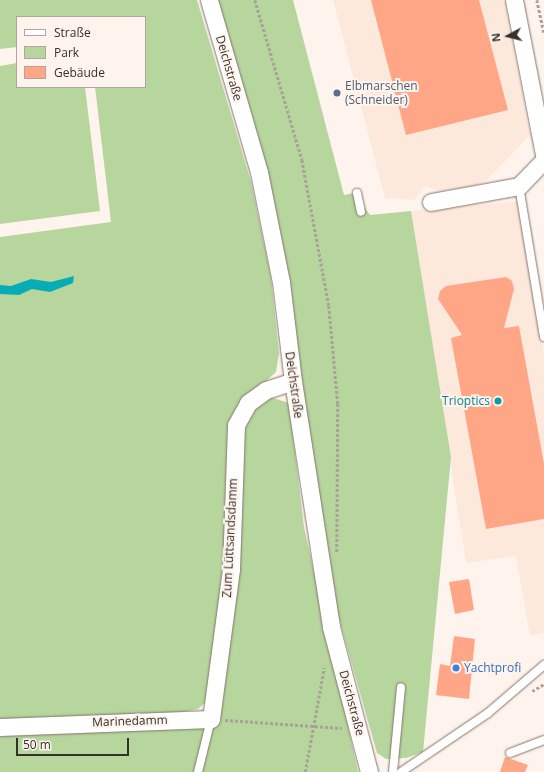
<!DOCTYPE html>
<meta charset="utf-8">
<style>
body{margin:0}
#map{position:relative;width:544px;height:772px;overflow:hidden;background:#fef4ed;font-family:"Open Sans",sans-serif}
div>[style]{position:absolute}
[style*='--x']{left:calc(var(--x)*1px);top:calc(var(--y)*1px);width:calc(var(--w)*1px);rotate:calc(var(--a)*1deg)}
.built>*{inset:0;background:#fde9dc}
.green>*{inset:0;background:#b6d69e}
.water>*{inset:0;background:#08acb5}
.building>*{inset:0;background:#fea685}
.path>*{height:2.5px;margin-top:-1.25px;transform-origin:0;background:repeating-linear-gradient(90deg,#a9a19a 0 3px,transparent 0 5px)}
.roads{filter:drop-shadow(0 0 1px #84746a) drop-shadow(0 0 1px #84746a)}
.lane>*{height:8px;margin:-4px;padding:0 4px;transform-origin:4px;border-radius:4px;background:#fff}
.street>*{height:17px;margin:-8.5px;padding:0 8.5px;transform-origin:8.5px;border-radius:8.5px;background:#fff}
.dots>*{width:11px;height:11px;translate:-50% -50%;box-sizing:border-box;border:2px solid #fef4ed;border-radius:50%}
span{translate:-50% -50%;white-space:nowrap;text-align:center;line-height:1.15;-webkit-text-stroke:4px #fef4ed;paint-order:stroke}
.street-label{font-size:12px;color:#36302b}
.service-label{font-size:12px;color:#4e5e75}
.left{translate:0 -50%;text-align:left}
.culture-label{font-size:12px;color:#0d838f}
.right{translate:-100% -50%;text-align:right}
.shop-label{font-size:12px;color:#366cbe}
.legend{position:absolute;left:16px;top:16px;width:130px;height:72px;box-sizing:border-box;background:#fef4ed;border:1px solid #aea69f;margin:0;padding:5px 7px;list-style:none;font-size:12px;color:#36302b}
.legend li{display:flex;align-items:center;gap:8px;height:20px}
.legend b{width:20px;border:1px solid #aea69f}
.north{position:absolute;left:488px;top:16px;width:40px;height:40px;-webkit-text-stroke:3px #fef4ed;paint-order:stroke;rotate:263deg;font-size:11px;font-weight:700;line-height:16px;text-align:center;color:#36302b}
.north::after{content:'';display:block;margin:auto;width:14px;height:18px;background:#36302b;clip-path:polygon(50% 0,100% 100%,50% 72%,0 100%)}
.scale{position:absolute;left:16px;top:738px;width:113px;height:18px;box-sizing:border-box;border:2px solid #36302b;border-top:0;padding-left:5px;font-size:12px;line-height:14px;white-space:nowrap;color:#36302b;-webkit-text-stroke:3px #fef4ed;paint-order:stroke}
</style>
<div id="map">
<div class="built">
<i style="clip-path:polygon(333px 0,504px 0,530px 135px,486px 181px,471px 187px,440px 191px,425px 186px,414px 200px,385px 198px)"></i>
<i style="clip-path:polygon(521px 201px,544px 353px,544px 633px,530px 636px,516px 556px,466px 563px,411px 211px)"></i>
</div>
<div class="green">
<i style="clip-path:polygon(0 0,197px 0,251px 182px,271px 278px,279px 353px,276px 372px,247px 398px,230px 498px,208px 700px,198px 709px,183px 712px,0 723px,0 237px,111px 222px,95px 87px,145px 87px,145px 17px,17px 17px,17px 47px,0 49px)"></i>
<i style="clip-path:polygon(217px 0,293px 0,344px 195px,354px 193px,370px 215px,411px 211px,451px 457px,423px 752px,406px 758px,386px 759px,377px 753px,335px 604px,323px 546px,283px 249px)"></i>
<i style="clip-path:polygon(17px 63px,17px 87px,85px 87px,100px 211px,0 224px,0 66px)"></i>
<i style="clip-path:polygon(270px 397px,289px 403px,304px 527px,358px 772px,201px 772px,216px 719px,238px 431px,252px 405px)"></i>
<i style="clip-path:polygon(207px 721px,194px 772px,0 772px,0 731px)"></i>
</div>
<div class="water">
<i style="clip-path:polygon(74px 276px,73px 283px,50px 292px,32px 289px,19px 295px,0 294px,0 285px,11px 286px,31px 279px,51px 282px)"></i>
</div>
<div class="building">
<i style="clip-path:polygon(371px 0,479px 0,508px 110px,406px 135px)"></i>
<i style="clip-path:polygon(506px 277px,512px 281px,514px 289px,504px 328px,519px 326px,544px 464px,544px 519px,486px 529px,451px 338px,462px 335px,438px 299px,440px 291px,446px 286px)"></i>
<i style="clip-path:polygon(469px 579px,474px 610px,455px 614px,449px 582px)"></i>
<i style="clip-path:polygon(454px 636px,475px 639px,469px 699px,436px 695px,440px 664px,450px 666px)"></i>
<i style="clip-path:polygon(505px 757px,528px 765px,525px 772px,500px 772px)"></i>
</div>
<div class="path">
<i style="--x:255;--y:0;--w:167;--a:73.6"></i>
<i style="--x:302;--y:160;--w:148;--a:79.5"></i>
<i style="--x:329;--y:306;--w:98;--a:84.8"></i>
<i style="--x:338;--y:404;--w:148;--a:90.4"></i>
<i style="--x:537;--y:0;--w:33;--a:78"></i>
<i style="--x:532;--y:691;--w:14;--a:-30"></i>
<i style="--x:225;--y:720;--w:117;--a:3.9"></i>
<i style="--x:305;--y:772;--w:106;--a:-79.6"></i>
</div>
<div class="roads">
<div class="lane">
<i style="--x:519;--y:186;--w:153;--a:80.6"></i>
<i style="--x:357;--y:193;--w:19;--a:78"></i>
<i style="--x:510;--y:753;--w:36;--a:-21"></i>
<i style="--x:198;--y:772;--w:55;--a:-76.2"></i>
<i style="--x:393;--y:772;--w:85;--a:-84.6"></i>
<i style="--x:401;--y:772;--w:105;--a:-34.1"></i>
<i style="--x:488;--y:713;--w:74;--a:-40.6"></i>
</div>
<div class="street">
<i style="--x:209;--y:0;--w:179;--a:73.8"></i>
<i style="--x:259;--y:172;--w:112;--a:78.7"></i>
<i style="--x:281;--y:282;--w:100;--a:83.1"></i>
<i style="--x:293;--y:381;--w:249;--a:81.2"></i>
<i style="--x:331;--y:627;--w:150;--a:75.3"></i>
<i style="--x:514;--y:0;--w:157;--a:79"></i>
<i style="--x:431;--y:202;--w:89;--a:-10.3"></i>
<i style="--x:519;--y:186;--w:36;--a:-46"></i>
<i style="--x:0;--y:727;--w:211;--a:-2.2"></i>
<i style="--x:211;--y:719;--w:151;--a:-82.4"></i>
<i style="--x:231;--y:569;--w:144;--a:-88"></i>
<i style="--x:236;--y:425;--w:25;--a:-61"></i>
<i style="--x:248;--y:403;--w:22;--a:-36"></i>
<i style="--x:266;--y:390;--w:28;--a:-18"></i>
</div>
</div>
<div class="dots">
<i style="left:337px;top:93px;background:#5c6f8a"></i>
<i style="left:498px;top:401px;background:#0f9aa8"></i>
<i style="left:456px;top:668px;background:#3f7fe0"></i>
</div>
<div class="street-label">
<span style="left:229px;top:68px;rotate:74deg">Deichstraße</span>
<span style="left:294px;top:385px;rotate:82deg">Deichstraße</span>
<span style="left:230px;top:538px;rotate:-87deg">Zum Lüttsandsdamm</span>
<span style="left:352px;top:703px;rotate:75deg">Deichstraße</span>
<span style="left:130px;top:721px;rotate:-2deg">Marinedamm</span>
</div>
<div class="service-label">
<span class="left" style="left:345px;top:93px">Elbmarschen<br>(Schneider)</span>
</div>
<div class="culture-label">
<span class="right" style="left:490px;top:401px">Trioptics</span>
</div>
<div class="shop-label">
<span class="left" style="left:464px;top:668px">Yachtprofi</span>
</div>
<ul class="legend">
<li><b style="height:5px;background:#fff"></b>Straße</li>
<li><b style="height:11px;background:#b6d69e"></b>Park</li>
<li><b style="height:11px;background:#fea685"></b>Gebäude</li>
</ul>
<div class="north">N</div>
<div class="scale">50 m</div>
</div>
